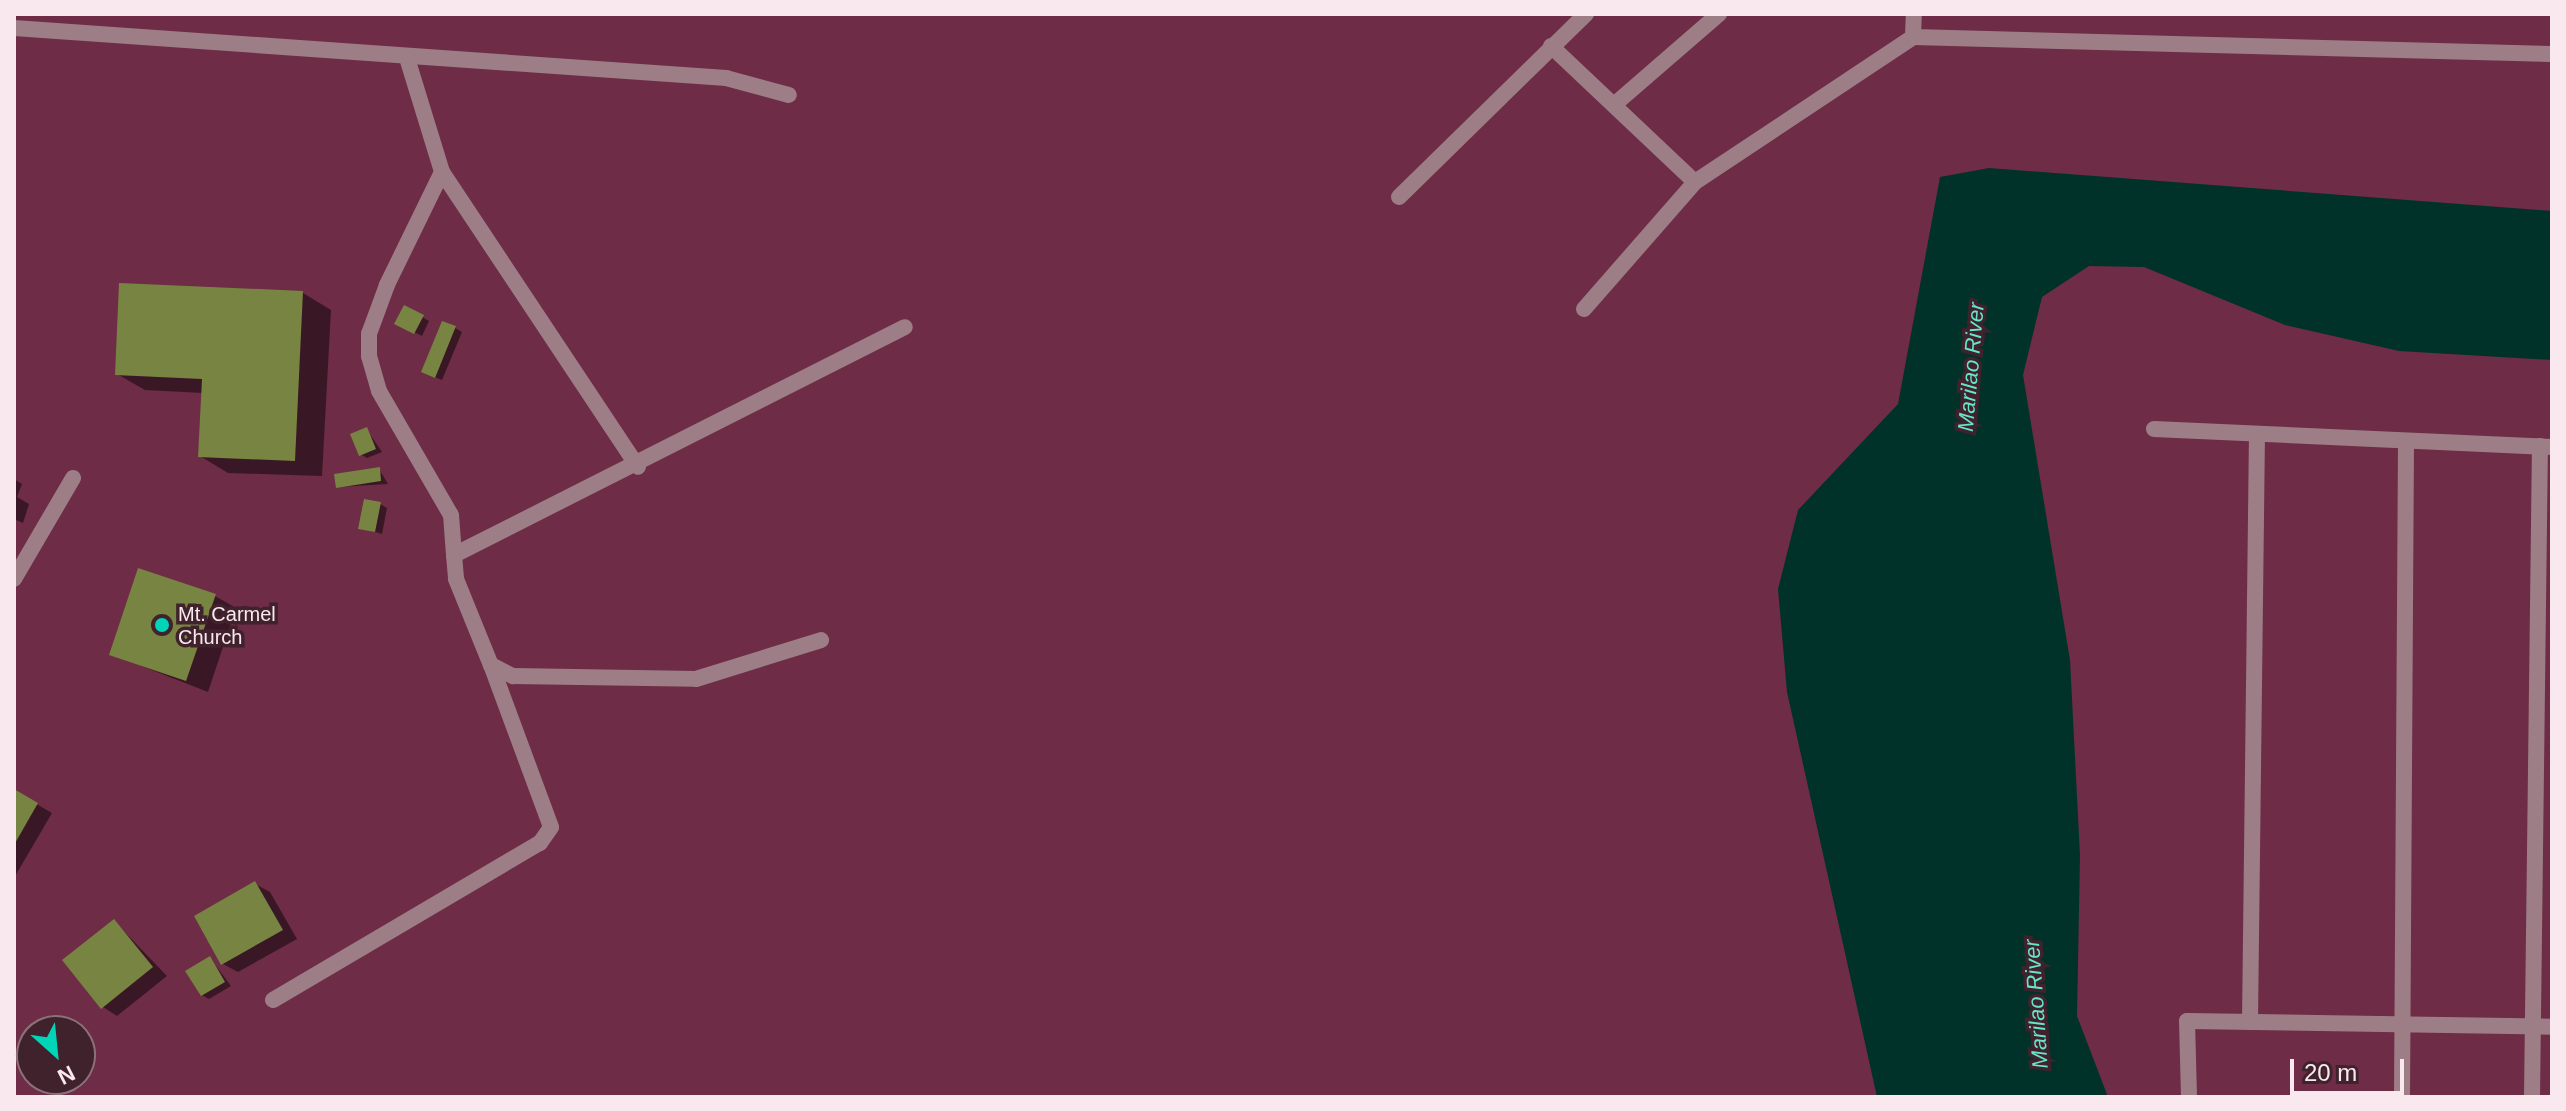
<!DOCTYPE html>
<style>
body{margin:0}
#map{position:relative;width:2566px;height:1111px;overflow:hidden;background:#6e2c46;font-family:Arial,sans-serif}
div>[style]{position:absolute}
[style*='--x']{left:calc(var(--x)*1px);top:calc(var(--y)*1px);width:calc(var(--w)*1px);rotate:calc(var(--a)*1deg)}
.water>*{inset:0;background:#00322a}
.shadow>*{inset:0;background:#0007}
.building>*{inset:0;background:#788442}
.minor>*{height:16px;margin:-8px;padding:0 8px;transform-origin:8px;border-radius:8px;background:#9d7e87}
.dots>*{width:22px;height:22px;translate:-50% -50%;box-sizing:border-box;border:4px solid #40222d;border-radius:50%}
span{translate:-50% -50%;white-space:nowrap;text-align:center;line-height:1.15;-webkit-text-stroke:7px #40222d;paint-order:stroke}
.poi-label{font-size:20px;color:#f9e8ed}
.left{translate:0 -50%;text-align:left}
.water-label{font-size:22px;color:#65e6cb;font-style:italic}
.frame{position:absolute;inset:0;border:16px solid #f9e8ed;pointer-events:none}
.north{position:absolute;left:16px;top:1015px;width:80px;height:80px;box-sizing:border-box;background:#40222d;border:2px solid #8a717a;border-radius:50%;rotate:153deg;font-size:22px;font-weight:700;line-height:32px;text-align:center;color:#f9e8ed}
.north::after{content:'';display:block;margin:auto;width:28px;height:36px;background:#00d5b7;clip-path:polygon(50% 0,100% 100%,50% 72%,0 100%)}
.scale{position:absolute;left:2290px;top:1059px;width:114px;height:36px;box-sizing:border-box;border:4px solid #f9e8ed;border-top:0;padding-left:10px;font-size:24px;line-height:28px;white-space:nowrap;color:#f9e8ed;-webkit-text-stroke:6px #40222d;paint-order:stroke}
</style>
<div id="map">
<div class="water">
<i style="clip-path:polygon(1989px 168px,2552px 211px,2552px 360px,2399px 351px,2285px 325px,2144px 267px,2089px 266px,2042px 297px,2023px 375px,2070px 660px,2080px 855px,2077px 1016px,2108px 1097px,1877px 1097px,1787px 692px,1778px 589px,1798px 510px,1898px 404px,1940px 177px)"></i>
</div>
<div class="shadow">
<i style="clip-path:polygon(303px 293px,331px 310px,322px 476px,228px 473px,200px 456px,203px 393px,145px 390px,117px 374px)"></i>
<i style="clip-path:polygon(405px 307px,429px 321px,422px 336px,396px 323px)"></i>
<i style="clip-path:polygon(455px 328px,462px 332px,442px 380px,430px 375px)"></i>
<i style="clip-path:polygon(367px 430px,382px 452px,367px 458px,360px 454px)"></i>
<i style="clip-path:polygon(379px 469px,388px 484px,338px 487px)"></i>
<i style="clip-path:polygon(14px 479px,22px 484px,17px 497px,29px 504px,23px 523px,14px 519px)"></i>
<i style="clip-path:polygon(380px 504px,387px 508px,382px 534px,360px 527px)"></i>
<i style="clip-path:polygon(215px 596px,236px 608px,208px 692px,111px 654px)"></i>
<i style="clip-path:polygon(14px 791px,52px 813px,14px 878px)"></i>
<i style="clip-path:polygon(255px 884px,270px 892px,297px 939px,238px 972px,223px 964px)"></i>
<i style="clip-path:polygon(115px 922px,167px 976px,117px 1016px,103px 1007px)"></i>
<i style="clip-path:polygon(210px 958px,231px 986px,209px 999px,202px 995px)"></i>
</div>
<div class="building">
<i style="clip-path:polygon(119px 283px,303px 291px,295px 461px,198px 457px,202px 379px,115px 375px)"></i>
<i style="clip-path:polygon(404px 305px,424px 315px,414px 334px,394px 324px)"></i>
<i style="clip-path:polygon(442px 321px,456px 326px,435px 378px,421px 372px)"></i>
<i style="clip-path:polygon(367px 427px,376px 449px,359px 456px,350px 434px)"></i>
<i style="clip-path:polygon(380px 467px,381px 481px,336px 488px,334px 474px)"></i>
<i style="clip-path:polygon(364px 499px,381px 502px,375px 532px,358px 529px)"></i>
<i style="clip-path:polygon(138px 568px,216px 594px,186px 681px,109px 655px)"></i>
<i style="clip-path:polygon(14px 789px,38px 803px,14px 845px)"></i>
<i style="clip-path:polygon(255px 881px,283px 930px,221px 965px,194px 916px)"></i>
<i style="clip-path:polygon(114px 919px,153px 967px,101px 1009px,62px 960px)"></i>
<i style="clip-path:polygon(210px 956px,225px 982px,201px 996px,185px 971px)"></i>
</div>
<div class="minor">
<i style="--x:14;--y:28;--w:714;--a:4.02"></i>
<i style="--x:726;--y:78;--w:65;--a:15.1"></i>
<i style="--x:1913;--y:37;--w:23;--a:-88"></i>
<i style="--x:1551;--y:46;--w:198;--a:43.4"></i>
<i style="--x:407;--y:58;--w:119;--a:72.9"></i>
<i style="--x:442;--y:172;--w:126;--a:116"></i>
<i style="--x:387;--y:285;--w:52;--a:110.2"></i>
<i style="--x:369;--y:334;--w:22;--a:90"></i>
<i style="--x:369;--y:356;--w:36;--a:74"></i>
<i style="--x:379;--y:391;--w:143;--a:59.9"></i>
<i style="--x:451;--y:515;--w:40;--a:85.7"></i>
<i style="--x:454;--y:555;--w:505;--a:-26.82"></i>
<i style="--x:1615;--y:104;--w:138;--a:-40.9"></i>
<i style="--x:442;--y:172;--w:354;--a:56.4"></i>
<i style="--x:1399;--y:197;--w:262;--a:-44.4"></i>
<i style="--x:1584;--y:309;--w:169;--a:-48.8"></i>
<i style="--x:1695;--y:182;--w:262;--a:-33.6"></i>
<i style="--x:1913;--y:37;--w:639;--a:1.52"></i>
<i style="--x:2154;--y:429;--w:398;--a:2.6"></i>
<i style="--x:454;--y:555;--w:24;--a:85"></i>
<i style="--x:456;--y:579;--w:93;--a:67.9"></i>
<i style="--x:491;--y:665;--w:25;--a:27"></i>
<i style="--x:513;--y:676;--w:183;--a:0.9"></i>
<i style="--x:696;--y:679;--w:131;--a:-17.3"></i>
<i style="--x:14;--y:579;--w:117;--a:-59.7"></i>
<i style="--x:273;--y:1000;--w:310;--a:-30.5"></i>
<i style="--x:540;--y:843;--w:19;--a:-55"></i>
<i style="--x:551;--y:827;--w:173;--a:-110.3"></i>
<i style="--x:2250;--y:1022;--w:587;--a:-89.32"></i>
<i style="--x:2189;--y:1097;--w:76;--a:-91.5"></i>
<i style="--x:2187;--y:1021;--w:365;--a:0.9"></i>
<i style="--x:2402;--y:1097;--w:653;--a:-89.65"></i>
<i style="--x:2532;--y:1097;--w:651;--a:-89.3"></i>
</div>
<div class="dots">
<i style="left:162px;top:625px;background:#00d5b7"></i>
</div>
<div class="poi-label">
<span class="left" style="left:178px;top:626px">Mt. Carmel<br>Church</span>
</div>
<div class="water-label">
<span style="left:1971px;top:367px;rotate:-85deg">Marilao River</span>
<span style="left:2036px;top:1004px;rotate:-94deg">Marilao River</span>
</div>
<div class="frame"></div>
<div class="north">N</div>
<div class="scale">20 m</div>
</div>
